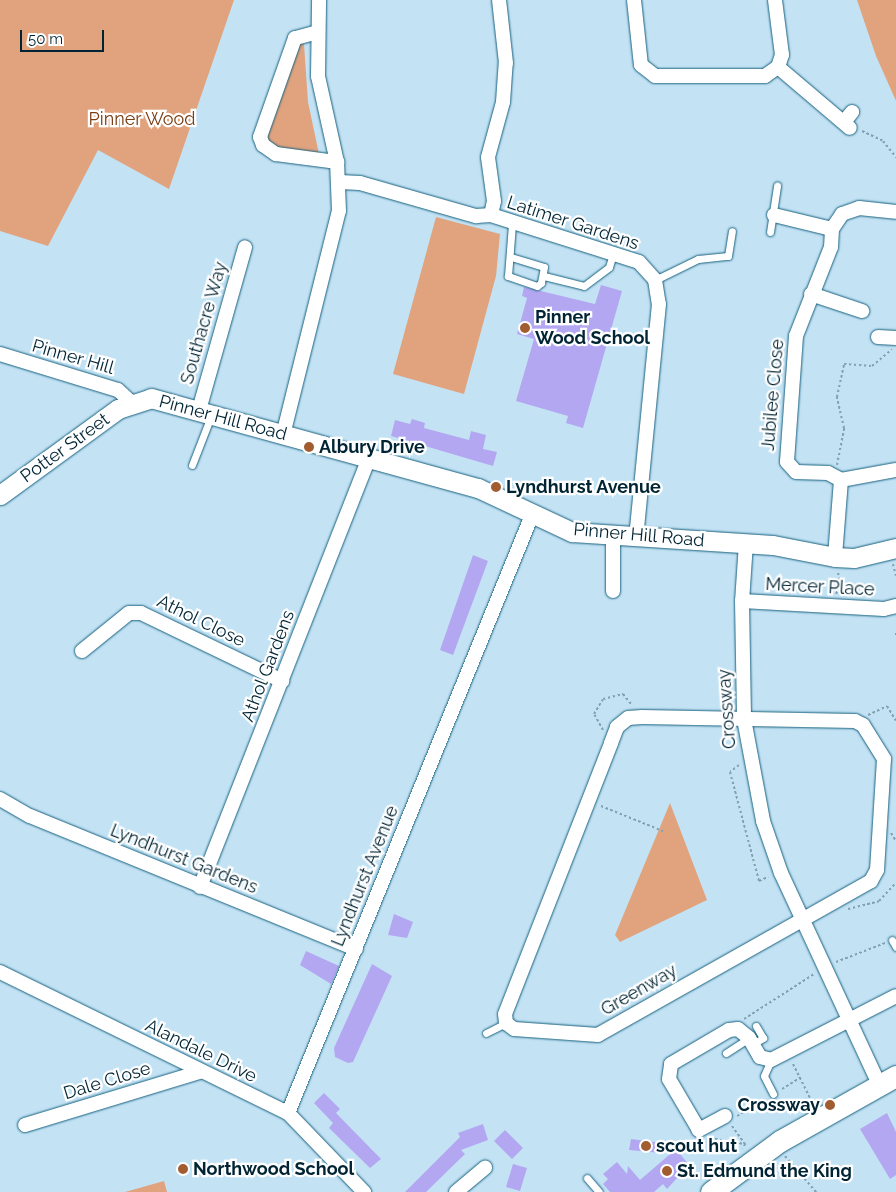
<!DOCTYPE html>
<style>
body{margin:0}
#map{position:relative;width:896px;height:1192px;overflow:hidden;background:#c3e3f5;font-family:Raleway,sans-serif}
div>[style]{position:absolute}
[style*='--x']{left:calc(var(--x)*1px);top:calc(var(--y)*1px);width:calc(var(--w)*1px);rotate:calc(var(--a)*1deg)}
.green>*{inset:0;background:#e1a37e}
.building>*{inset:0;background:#b4a7f1}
.path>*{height:2px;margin-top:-1px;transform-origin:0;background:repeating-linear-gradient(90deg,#7fa1b2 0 2.5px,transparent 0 5px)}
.roads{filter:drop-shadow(0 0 1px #17607e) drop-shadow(0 0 1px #17607e)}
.lane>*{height:7px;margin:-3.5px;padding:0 3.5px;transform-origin:3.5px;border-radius:3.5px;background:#fff}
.street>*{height:14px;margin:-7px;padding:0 7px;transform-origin:7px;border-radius:7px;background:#fff}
.secondary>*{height:19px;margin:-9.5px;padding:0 9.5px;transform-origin:9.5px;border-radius:9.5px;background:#fff}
.primary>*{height:21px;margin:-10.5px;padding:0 10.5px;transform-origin:10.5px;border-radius:10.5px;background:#fff}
.dots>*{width:14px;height:14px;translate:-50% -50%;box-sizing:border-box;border:2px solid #fff;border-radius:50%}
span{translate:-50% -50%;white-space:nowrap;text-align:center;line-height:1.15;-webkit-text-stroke:4.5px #fff;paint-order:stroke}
.park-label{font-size:18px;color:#793e15}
.street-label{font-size:18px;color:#002434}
.poi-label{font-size:18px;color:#002434;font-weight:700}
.left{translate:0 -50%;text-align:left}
.right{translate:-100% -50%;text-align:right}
.scale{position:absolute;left:20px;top:30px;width:84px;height:22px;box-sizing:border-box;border:2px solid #002434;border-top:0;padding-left:6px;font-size:15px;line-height:18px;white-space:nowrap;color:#002434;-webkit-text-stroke:4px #fff;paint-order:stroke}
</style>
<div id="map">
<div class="green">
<i style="clip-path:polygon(0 0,234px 0,169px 189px,98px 150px,48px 246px,0 231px)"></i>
<i style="clip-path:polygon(857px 0,896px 0,896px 101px,876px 56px)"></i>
<i style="clip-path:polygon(300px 43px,304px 44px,308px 102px,319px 154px,275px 149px,266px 143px,266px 134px)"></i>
<i style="clip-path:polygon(436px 217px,500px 234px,496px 276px,464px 394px,393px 374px)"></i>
<i style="clip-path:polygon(670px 803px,707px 900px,620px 942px,615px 935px)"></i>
<i style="clip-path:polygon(164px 1181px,167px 1192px,125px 1192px)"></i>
</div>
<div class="building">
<i style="clip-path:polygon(601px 285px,622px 291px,583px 428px,566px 423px,568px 416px,516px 401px,534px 339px,517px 334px,527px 298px,522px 296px,524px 287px,595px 304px)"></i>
<i style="clip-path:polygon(412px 419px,425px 423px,424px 428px,469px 440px,471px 431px,486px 435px,483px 449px,497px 452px,493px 466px,391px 436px,395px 420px,410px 424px)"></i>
<i style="clip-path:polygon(473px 555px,488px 561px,453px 655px,440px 650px)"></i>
<i style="clip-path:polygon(394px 914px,413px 922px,407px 938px,388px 935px)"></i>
<i style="clip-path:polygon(306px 951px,339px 966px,331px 984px,300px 965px)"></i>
<i style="clip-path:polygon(372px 964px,392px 976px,353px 1062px,348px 1063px,335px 1057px,334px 1048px)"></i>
<i style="clip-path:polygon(324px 1093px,340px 1109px,336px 1113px,381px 1159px,370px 1168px,329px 1128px,333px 1123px,314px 1103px)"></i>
<i style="clip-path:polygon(887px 1113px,896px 1132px,896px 1175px,890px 1179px,860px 1129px)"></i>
<i style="clip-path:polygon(483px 1124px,488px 1140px,461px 1150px,465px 1154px,426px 1192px,405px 1192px,460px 1137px,458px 1133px)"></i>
<i style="clip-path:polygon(505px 1130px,523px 1148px,512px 1159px,494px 1141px)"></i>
<i style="clip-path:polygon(631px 1139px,662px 1143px,661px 1153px,629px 1150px)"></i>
<i style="clip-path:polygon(676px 1149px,689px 1165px,667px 1189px,663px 1184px,654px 1192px,610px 1192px,603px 1184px,608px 1179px,603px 1174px,617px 1162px,627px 1174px,628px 1166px,640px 1180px)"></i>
<i style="clip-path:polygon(513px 1164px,527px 1168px,520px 1191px,506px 1187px)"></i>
</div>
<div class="path">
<i style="--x:862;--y:131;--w:23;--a:25"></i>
<i style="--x:883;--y:141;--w:21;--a:51"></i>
<i style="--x:837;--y:465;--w:38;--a:-79"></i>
<i style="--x:844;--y:428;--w:32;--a:-103"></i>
<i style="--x:837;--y:397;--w:34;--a:-78"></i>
<i style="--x:844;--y:364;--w:28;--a:4"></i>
<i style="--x:872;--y:366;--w:26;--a:-40"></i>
<i style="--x:893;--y:564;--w:12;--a:76"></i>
<i style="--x:836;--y:594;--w:10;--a:-66"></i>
<i style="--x:840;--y:585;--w:13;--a:-99"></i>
<i style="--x:895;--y:634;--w:1;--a:0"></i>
<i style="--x:868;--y:715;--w:21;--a:-25"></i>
<i style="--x:887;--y:706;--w:17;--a:59"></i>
<i style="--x:603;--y:730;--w:18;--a:-119"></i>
<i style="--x:594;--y:714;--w:17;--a:-59"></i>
<i style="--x:603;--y:699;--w:21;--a:-14"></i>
<i style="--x:623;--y:694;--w:14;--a:51"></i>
<i style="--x:739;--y:765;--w:11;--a:142"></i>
<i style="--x:730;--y:772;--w:113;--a:75.1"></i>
<i style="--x:759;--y:881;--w:10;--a:-24"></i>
<i style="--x:601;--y:806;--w:67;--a:22"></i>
<i style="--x:891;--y:833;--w:9;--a:58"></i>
<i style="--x:848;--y:909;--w:32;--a:-14"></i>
<i style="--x:879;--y:901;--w:25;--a:-47"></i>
<i style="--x:836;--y:962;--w:53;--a:-21.2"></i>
<i style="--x:744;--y:1019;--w:83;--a:-32.7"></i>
<i style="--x:793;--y:1064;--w:45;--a:63.4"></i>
<i style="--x:782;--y:1089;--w:22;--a:-32"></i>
<i style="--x:737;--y:1116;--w:33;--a:-31"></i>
<i style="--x:732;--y:1126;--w:22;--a:54"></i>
<i style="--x:745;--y:1144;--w:5;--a:112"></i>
<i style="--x:710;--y:1138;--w:36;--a:10"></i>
<i style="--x:785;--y:1156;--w:48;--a:49.3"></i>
</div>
<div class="roads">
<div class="lane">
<i style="--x:770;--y:232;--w:47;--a:-81.3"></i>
<i style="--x:511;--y:257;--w:34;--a:17"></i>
<i style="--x:544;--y:267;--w:16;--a:101"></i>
<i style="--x:541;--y:283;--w:5;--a:143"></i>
<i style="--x:537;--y:286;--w:31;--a:-161"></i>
<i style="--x:508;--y:276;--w:52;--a:-85.6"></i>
<i style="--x:544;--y:276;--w:41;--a:14"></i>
<i style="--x:584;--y:286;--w:31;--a:-37"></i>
<i style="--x:609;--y:267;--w:14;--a:-73"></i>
<i style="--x:655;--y:280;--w:48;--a:-26"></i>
<i style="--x:698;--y:259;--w:30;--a:-6"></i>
<i style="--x:728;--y:256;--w:25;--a:-81"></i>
<i style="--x:192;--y:465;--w:53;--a:-68.8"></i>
<i style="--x:892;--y:940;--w:8;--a:60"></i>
<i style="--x:486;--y:1033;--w:22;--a:-27"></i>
<i style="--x:753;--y:1044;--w:12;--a:-31"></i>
<i style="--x:763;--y:1038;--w:14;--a:-120"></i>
<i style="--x:726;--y:1053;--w:27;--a:-33"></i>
<i style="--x:771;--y:1060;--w:17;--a:114"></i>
<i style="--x:764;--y:1076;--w:20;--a:63"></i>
<i style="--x:587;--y:1178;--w:18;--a:49"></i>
</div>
<div class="street">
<i style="--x:634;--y:0;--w:65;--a:83.9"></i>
<i style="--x:641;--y:65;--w:18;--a:38"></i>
<i style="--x:655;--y:76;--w:110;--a:0"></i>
<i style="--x:765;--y:76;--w:16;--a:-35"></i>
<i style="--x:778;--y:67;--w:13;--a:-72"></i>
<i style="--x:782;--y:55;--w:55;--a:-97.3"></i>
<i style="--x:318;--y:32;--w:24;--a:165"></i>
<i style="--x:295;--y:38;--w:105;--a:109.5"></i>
<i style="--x:260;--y:137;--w:9;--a:69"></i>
<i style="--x:263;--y:145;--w:16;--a:35"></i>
<i style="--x:276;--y:154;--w:62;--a:7.5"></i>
<i style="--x:778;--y:67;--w:94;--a:40.3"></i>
<i style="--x:844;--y:122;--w:13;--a:-51"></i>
<i style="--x:340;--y:182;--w:20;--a:3"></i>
<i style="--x:360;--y:183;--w:121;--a:15.9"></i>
<i style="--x:476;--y:216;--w:15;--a:-4"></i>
<i style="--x:491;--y:215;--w:155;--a:17.6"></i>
<i style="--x:639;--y:262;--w:24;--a:48"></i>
<i style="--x:655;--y:280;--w:24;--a:81"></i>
<i style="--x:659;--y:304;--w:234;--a:95.6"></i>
<i style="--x:491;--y:215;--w:14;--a:-78"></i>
<i style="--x:494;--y:201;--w:44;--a:-97.8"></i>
<i style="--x:488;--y:157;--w:57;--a:-74.7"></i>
<i style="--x:503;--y:102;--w:39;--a:-86"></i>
<i style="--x:506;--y:63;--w:63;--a:-96.3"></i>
<i style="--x:774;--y:215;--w:60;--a:13.6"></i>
<i style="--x:832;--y:229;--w:18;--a:93"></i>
<i style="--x:831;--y:247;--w:96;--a:111.5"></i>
<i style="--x:796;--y:336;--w:126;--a:94.1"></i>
<i style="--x:787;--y:462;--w:13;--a:48"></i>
<i style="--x:796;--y:472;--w:32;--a:2"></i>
<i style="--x:828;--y:473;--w:15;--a:28"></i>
<i style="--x:841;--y:480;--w:77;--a:94.5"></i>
<i style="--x:832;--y:229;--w:18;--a:-56"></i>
<i style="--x:842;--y:214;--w:18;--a:-19"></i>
<i style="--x:859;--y:208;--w:37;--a:6"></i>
<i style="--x:811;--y:294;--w:54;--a:18.4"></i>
<i style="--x:878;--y:337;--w:18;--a:3"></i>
<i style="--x:0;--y:354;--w:123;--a:17"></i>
<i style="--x:118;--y:390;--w:18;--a:43"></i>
<i style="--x:199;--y:410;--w:169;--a:-74.2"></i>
<i style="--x:283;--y:435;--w:231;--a:-76"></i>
<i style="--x:339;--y:211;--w:49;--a:-92.3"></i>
<i style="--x:337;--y:162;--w:88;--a:-102.5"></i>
<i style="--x:318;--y:76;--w:76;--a:-89.2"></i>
<i style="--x:841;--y:480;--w:56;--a:-10.3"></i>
<i style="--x:746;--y:543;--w:58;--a:93.9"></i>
<i style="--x:742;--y:601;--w:118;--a:89"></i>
<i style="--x:744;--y:719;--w:104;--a:79.4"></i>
<i style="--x:763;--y:821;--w:55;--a:70.9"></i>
<i style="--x:781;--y:873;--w:235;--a:65.1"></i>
<i style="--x:613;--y:591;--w:56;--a:-90"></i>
<i style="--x:742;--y:601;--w:142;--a:3.2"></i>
<i style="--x:884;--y:609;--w:12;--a:-14"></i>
<i style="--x:82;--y:651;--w:60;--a:-39"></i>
<i style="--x:129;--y:613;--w:12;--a:0"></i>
<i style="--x:141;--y:613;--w:157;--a:25.7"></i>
<i style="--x:642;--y:717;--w:213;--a:1.1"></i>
<i style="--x:855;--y:721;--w:9;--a:27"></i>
<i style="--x:863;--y:725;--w:40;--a:58"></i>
<i style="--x:884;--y:759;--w:111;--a:93.6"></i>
<i style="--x:877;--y:870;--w:13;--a:119"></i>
<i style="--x:871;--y:881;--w:313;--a:150.6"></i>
<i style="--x:598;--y:1035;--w:84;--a:-175.9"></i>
<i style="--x:514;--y:1029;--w:10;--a:-143"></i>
<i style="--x:506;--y:1023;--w:9;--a:-96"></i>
<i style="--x:505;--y:1014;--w:291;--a:-68.6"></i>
<i style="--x:611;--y:743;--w:17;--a:-69"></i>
<i style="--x:617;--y:727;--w:14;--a:-39"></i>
<i style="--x:628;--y:718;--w:14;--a:-4"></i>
<i style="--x:0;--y:799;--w:34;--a:30"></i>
<i style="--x:30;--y:816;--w:352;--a:22.2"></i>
<i style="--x:200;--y:887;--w:461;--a:-68.5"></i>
<i style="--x:0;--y:972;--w:321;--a:26.1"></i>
<i style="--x:288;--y:1113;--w:110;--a:46.1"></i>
<i style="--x:288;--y:1113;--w:646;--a:-67.8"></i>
<i style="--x:725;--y:1116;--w:30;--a:152"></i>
<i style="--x:699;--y:1130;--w:59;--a:-120.5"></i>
<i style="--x:669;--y:1079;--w:15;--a:-82"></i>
<i style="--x:671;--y:1064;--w:67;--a:-30.4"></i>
<i style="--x:729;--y:1030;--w:9;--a:-6"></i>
<i style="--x:738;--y:1029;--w:14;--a:39"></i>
<i style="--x:749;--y:1038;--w:22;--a:60"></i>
<i style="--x:760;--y:1057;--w:11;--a:15"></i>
<i style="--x:771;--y:1060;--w:140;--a:-27.1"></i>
<i style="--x:25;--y:1125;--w:182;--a:-16.9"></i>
<i style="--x:456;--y:1192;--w:38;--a:-40"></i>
</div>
<div class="secondary">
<i style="--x:0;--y:495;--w:146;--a:-36.1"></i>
<i style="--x:118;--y:409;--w:35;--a:-18"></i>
<i style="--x:151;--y:398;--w:339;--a:15.4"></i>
<i style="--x:478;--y:488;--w:104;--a:25.1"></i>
<i style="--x:572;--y:532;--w:201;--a:3.7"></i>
<i style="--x:773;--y:545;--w:63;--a:11"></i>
<i style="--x:835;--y:557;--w:19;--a:3"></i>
<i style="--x:854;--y:558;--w:43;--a:-13.4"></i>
</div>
<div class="primary">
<i style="--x:711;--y:1192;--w:86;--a:-36.5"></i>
<i style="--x:780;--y:1141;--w:133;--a:-29.3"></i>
</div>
</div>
<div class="dots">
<i style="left:525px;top:328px;background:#a15c30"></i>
<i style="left:309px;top:447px;background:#a15c30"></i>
<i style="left:496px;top:487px;background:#a15c30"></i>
<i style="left:830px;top:1105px;background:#a15c30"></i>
<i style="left:646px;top:1146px;background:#a15c30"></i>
<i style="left:183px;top:1169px;background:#a15c30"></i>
<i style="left:667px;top:1171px;background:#a15c30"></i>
</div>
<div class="park-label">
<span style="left:142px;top:119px">Pinner Wood</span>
</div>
<div class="street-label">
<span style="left:573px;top:223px;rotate:18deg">Latimer Gardens</span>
<span style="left:204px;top:323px;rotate:-74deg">Southacre Way</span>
<span style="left:73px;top:357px;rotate:16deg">Pinner Hill</span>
<span style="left:773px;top:395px;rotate:-85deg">Jubilee Close</span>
<span style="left:223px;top:418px;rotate:15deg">Pinner Hill Road</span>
<span style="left:65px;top:448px;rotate:-36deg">Potter Street</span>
<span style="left:639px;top:535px;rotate:5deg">Pinner Hill Road</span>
<span style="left:820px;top:587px;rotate:3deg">Mercer Place</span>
<span style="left:201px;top:621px;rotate:26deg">Athol Close</span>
<span style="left:268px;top:666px;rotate:-69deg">Athol Gardens</span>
<span style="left:727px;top:709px;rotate:-94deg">Crossway</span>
<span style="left:184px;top:859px;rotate:22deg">Lyndhurst Gardens</span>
<span style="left:365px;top:876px;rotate:-68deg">Lyndhurst Avenue</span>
<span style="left:639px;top:990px;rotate:-30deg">Greenway</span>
<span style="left:201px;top:1051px;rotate:26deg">Alandale Drive</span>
<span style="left:107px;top:1081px;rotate:-17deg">Dale Close</span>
</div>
<div class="poi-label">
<span class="left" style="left:535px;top:328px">Pinner<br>Wood School</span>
<span class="left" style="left:319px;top:447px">Albury Drive</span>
<span class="left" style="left:506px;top:487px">Lyndhurst Avenue</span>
<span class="right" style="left:820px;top:1105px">Crossway</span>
<span class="left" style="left:656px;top:1146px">scout hut</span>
<span class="left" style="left:193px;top:1169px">Northwood School</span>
<span class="left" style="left:677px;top:1171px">St. Edmund the King</span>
</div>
<div class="scale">50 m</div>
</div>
